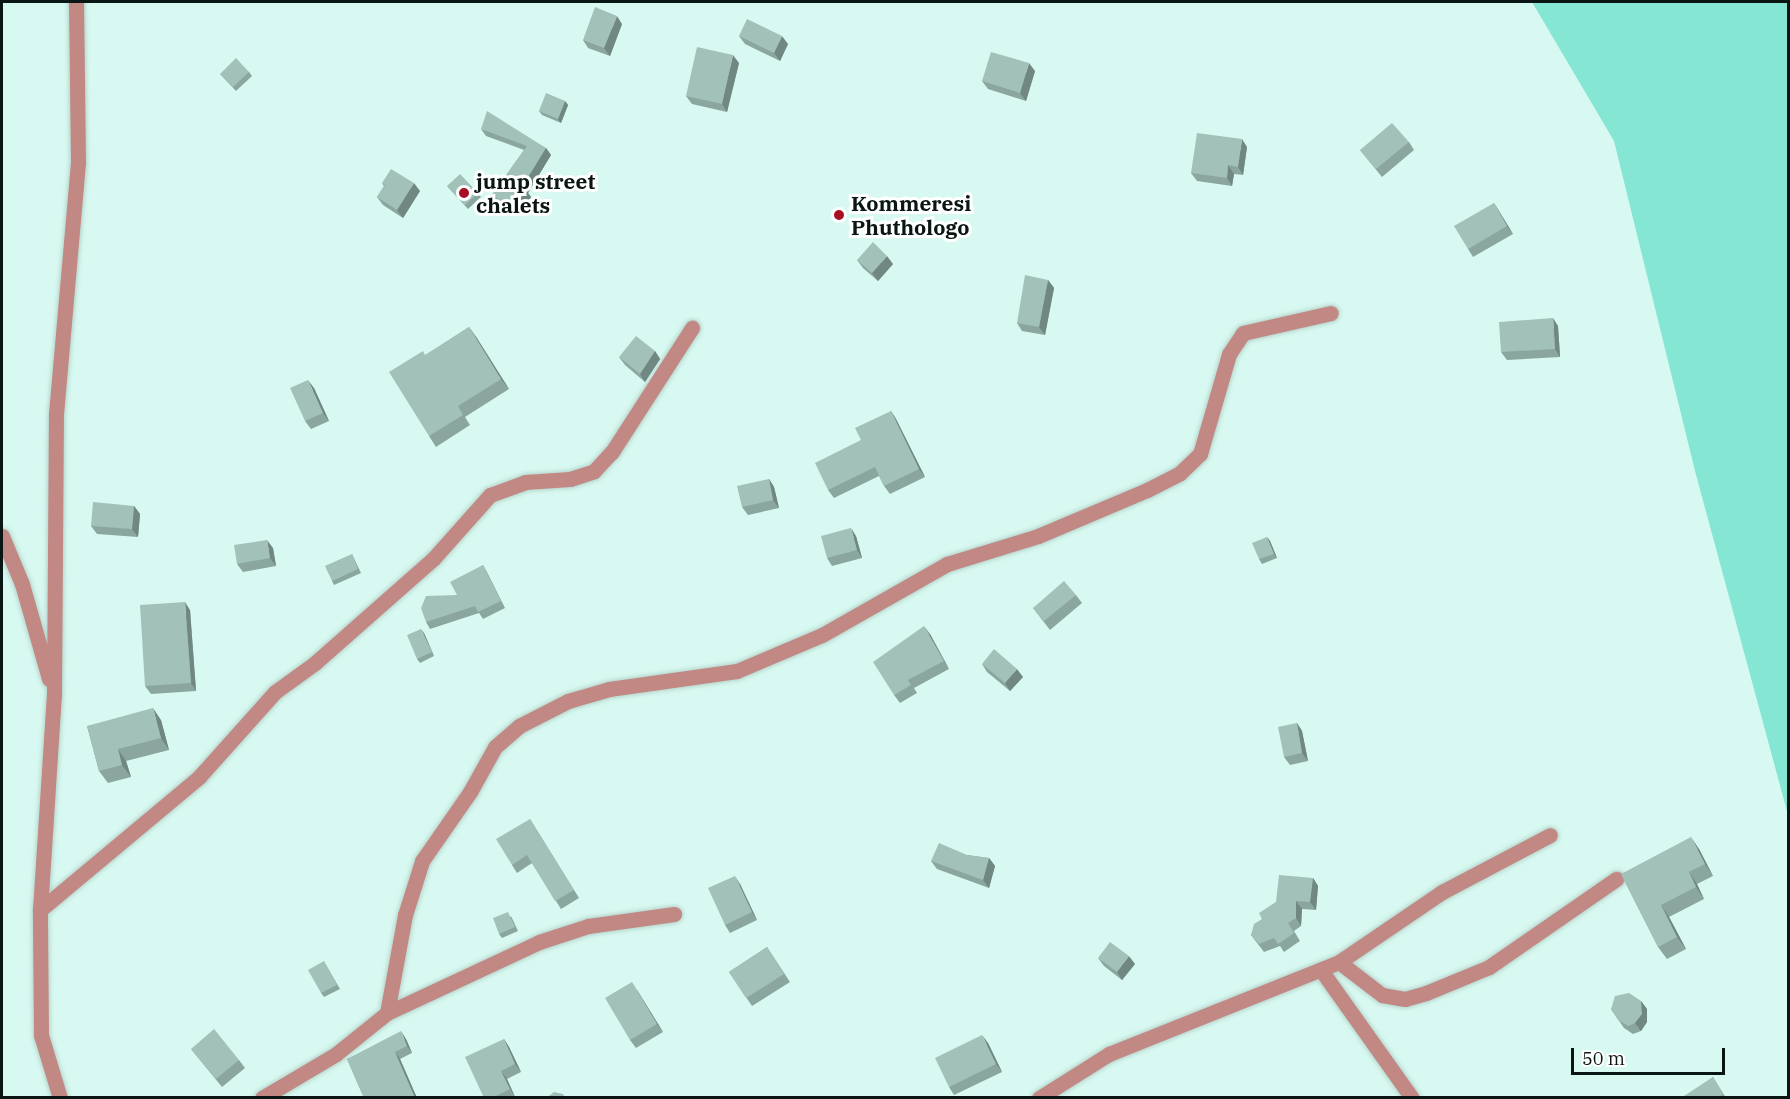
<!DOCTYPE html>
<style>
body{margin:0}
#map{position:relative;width:1790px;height:1099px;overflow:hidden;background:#d8f9f1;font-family:"IBM Plex Serif",serif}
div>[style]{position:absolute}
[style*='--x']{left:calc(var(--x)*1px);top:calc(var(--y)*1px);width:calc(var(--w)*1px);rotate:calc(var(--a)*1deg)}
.water>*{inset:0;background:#85e7d3}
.roads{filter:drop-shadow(0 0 2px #b7d5cd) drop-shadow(0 0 2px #b7d5cd)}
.minor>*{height:15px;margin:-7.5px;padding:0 7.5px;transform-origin:7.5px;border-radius:7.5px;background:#c18884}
.wall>*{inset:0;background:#8aa69f}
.shaded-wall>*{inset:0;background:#718782}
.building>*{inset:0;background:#a1c1b9}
.dots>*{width:16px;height:16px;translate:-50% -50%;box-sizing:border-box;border:3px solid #fff;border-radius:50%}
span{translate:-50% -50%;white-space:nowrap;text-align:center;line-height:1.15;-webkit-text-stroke:6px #fff;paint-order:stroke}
.poi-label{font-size:21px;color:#0a1613;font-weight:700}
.left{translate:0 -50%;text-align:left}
.frame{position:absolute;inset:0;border:3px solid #0a1613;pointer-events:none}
.scale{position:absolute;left:1571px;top:1048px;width:154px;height:27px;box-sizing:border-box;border:3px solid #0a1613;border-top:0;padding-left:8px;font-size:18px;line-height:21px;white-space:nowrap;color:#0a1613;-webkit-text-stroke:4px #fff;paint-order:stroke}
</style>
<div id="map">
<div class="water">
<i style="clip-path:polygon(1532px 2px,1788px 2px,1788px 815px,1695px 471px,1614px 141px)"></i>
</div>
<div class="roads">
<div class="minor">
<i style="--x:2;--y:536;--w:52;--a:67.4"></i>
<i style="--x:22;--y:584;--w:99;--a:74.1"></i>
<i style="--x:40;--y:910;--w:207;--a:-39.9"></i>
<i style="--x:199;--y:777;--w:114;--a:-48.2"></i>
<i style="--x:275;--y:692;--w:49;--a:-35.9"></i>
<i style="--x:315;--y:663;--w:157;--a:-41.4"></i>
<i style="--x:433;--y:559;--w:86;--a:-48.3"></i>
<i style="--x:490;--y:495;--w:37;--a:-20"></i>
<i style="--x:525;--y:482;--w:45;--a:-3.8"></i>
<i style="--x:570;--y:479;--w:25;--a:-18"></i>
<i style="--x:594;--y:471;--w:26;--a:-47"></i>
<i style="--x:612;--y:452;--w:148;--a:-57.2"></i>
<i style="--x:1339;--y:962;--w:54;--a:37.5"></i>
<i style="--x:1382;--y:995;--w:23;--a:10"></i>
<i style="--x:1405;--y:999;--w:22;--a:-16"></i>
<i style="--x:1426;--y:993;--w:68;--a:-22.4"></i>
<i style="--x:1489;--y:967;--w:155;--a:-34.7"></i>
<i style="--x:1321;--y:970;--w:157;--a:54.6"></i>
<i style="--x:387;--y:1013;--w:100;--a:-79.6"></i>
<i style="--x:405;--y:915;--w:57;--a:-72.5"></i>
<i style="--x:422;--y:861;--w:84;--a:-55.2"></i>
<i style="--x:470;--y:792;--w:51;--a:-60.9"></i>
<i style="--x:495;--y:747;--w:32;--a:-41"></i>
<i style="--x:519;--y:726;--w:55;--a:-27"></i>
<i style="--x:568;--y:701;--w:43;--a:-16.3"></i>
<i style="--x:609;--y:689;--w:129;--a:-8"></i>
<i style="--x:737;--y:671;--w:92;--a:-23"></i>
<i style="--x:822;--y:635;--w:144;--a:-29.6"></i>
<i style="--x:947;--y:564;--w:95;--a:-17.1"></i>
<i style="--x:1038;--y:536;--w:118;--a:-22.9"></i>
<i style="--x:1147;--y:490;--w:37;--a:-27"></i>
<i style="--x:1180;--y:473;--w:28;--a:-44"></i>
<i style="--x:1200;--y:454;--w:104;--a:-73.8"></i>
<i style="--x:1229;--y:354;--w:25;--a:-56"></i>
<i style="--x:1243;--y:333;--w:90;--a:-12.8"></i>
<i style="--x:60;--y:1098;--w:66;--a:-106.8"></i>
<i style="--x:41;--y:1035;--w:125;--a:-90.5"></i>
<i style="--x:40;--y:910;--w:214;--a:-86.3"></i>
<i style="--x:54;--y:696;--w:282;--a:-89.6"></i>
<i style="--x:56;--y:414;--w:252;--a:-85"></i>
<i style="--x:78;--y:163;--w:161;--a:-90.7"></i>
<i style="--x:262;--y:1098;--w:86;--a:-30.7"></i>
<i style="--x:336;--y:1054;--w:65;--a:-38.8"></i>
<i style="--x:387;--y:1013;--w:168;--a:-25"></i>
<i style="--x:539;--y:942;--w:52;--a:-18.1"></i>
<i style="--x:588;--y:926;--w:87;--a:-7.9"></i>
<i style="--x:1039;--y:1098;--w:83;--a:-32.2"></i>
<i style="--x:1109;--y:1054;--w:248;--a:-21.8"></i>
<i style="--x:1339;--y:962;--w:125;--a:-34.2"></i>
<i style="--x:1442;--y:892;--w:122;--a:-27.8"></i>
</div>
</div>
<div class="wall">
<i style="clip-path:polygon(622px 24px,610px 56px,588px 48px,583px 40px)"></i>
<i style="clip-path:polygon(739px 36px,788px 44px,780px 61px,745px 44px)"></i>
<i style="clip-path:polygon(739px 63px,727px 112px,692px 104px,686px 96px)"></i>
<i style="clip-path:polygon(1035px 71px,1026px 101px,988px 89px,982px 81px)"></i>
<i style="clip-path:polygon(249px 72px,252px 76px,236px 91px,220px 74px)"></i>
<i style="clip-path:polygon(565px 101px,568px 105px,561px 123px,542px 115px,539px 111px)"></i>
<i style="clip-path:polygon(481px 129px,546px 148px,551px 155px,528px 193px,531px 197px,520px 216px,497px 202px,492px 195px,524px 150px,486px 136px)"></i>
<i style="clip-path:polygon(1409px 142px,1414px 150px,1382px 177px,1360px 150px)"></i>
<i style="clip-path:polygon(1247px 147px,1243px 175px,1234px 174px,1232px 186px,1197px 181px,1191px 173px)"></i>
<i style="clip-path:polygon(382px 183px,420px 191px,403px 218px,383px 205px,377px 197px,384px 186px)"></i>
<i style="clip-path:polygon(447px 186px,478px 193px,481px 197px,468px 209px)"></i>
<i style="clip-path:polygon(1494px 203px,1513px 234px,1473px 257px,1468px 249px)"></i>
<i style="clip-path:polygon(857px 260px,893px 264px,878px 281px,863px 268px)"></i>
<i style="clip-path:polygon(1048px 280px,1054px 288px,1045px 335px,1022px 331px,1017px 323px)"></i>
<i style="clip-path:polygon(1558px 326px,1560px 357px,1507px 360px,1501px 352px)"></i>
<i style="clip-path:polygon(469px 327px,509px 389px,465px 417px,470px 425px,436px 447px,429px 436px,426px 355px)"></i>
<i style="clip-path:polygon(655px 351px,660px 359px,645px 382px,625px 365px,619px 357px)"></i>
<i style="clip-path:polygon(314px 388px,329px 421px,311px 429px,305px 421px)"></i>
<i style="clip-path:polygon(891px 411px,896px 419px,925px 477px,890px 494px,884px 486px,879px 476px,834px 498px,828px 490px,861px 440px)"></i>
<i style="clip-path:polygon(769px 479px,774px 487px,779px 508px,748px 515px,742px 507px)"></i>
<i style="clip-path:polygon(134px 506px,140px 514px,138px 537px,97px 534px,91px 526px)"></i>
<i style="clip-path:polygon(856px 536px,862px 558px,832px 566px,827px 558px)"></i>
<i style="clip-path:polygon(1267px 537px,1270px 541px,1277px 558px,1262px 564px,1259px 559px)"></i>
<i style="clip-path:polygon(273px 548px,276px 566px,243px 572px,237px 564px)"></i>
<i style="clip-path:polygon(352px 554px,361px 573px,334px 585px,332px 581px)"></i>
<i style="clip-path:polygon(483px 565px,487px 572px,505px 608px,483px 619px,479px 613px,430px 629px,426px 622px,457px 595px)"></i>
<i style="clip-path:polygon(1076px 595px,1082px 603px,1050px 630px,1033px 608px)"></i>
<i style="clip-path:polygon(190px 610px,196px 691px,151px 694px,145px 686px)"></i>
<i style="clip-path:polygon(424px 633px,434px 656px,420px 663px,417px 659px)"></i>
<i style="clip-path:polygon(930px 634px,949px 669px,914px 688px,917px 693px,900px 703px,894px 695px)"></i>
<i style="clip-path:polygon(982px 664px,1023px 677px,1010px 691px,987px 672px)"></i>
<i style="clip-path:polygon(161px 720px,169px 750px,126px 761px,131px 777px,108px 783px,99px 771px,87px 726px)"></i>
<i style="clip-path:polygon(1297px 723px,1302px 731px,1308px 761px,1290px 765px,1284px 757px)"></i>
<i style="clip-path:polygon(530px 819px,579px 898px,561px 909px,532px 863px,517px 873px,512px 865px)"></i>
<i style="clip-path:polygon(1699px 849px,1713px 876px,1697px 884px,1704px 899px,1669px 917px,1686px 949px,1667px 959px,1658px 947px,1621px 874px)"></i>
<i style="clip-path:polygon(967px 855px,989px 858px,995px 866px,989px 888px,937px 869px,931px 861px)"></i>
<i style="clip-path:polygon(1313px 878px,1318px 886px,1316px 910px,1302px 909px,1301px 926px,1294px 931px,1300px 941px,1284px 952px,1280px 946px,1264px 952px,1251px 935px,1262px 919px)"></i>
<i style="clip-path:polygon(740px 884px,757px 920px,730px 933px,725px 925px)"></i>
<i style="clip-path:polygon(511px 916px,518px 931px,502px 938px,499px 934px)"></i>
<i style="clip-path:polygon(767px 947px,790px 982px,752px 1006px,729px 972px)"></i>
<i style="clip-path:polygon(1098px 958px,1135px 964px,1122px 980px,1104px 966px)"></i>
<i style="clip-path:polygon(326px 965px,340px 989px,324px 997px,321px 993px)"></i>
<i style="clip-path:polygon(637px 990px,663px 1032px,636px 1048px,630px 1040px)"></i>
<i style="clip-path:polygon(1641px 1001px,1647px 1009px,1647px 1022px,1641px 1031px,1633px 1034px,1624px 1028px,1611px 1009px)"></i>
<i style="clip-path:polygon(406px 1039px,412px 1053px,400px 1059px,417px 1098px,364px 1098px,347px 1059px)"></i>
<i style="clip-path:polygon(504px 1039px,509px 1047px,521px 1072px,507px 1079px,515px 1097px,484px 1098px)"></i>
<i style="clip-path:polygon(988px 1043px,1002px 1072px,954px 1095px,949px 1087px)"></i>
<i style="clip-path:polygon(191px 1049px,239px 1060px,245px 1068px,222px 1087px)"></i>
<i style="clip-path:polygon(1713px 1077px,1726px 1098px,1685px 1098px)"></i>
</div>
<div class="shaded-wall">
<i style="clip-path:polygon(617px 16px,622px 24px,610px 56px,604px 48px)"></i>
<i style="clip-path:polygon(782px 36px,788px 44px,780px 61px,774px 53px)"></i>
<i style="clip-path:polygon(733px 55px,739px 63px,727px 112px,722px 104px)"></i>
<i style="clip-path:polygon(1029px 63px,1035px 71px,1026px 101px,1020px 93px)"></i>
<i style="clip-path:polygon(565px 101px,568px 105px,561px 123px,558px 119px)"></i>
<i style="clip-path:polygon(1242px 139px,1247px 147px,1243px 175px,1238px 167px)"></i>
<i style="clip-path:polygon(546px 148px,551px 155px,528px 193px,531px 197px,520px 216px,515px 209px,522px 187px)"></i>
<i style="clip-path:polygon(1228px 165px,1234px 174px,1232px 186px,1227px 178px)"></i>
<i style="clip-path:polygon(414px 183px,420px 191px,403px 218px,397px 210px)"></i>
<i style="clip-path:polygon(1494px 203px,1499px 211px,1513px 234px,1507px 226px)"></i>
<i style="clip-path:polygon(887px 256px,893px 264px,878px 281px,872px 273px)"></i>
<i style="clip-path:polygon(1048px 280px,1054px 288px,1045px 335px,1039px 327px)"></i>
<i style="clip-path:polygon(1553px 318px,1558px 326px,1560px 357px,1555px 349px)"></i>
<i style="clip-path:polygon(469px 327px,477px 338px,509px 389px,501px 379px)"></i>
<i style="clip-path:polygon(655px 351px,660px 359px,645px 382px,640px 374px)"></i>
<i style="clip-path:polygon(308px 380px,314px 388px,329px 421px,323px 413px)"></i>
<i style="clip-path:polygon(891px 411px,896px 419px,925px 477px,919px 469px)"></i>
<i style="clip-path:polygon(769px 479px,774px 487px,779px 508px,773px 500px)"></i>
<i style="clip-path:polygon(134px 506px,140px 514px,138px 537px,132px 529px)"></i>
<i style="clip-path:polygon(851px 528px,856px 536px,862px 558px,857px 550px)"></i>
<i style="clip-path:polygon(1267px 537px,1270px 541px,1277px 558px,1274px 554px)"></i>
<i style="clip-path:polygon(267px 540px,273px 548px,276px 566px,270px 558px)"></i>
<i style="clip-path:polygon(185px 602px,190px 610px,196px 691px,191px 683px)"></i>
<i style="clip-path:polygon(924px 626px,930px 634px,949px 669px,944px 661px)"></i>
<i style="clip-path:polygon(421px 629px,424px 633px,434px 656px,432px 652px)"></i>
<i style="clip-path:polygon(1017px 669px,1023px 677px,1010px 691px,1005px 683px)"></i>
<i style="clip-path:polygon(153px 708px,161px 720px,169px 750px,161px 738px)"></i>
<i style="clip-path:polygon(1297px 723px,1302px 731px,1308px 761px,1302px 753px)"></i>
<i style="clip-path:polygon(118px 749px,126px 761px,131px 777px,122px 765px)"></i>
<i style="clip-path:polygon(1691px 837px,1699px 849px,1713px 876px,1705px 864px)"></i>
<i style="clip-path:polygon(989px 858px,995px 866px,989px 888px,983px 880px)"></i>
<i style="clip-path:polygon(1689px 872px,1697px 884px,1704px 899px,1696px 887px)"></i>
<i style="clip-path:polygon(735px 876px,740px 884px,757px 920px,752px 912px)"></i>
<i style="clip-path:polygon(1313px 878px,1318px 886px,1316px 910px,1310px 902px)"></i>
<i style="clip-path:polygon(1296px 901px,1302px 909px,1301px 926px,1296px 918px)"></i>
<i style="clip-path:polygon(1661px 905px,1669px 917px,1686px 949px,1677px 937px)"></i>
<i style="clip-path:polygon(1129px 956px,1135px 964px,1122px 980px,1117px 972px)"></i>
<i style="clip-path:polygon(632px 982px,637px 990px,663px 1032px,657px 1024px)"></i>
<i style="clip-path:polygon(1641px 1001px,1647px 1009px,1647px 1022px,1641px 1031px,1635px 1023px)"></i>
<i style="clip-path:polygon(401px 1031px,406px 1039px,412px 1053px,407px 1046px)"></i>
<i style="clip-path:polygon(982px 1035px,988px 1043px,1002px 1072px,996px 1064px)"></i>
<i style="clip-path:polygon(504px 1039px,509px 1047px,521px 1072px,515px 1064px)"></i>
<i style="clip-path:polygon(395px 1052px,400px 1059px,417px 1098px,415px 1098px)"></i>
<i style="clip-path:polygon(501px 1071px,507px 1079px,515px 1097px,510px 1089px)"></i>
</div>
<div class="building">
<i style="clip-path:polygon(595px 7px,617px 16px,604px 48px,583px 40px)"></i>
<i style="clip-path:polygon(747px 19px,782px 36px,774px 53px,739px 36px)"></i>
<i style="clip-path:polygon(697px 47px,733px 55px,722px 104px,686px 96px)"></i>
<i style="clip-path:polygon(991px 52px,1029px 63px,1020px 93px,982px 81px)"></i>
<i style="clip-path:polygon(236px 58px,249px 72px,233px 87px,220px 74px)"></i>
<i style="clip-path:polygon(546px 93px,565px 101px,558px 119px,539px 111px)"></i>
<i style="clip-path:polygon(487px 111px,546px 148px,522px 187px,526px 189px,515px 209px,492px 195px,527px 146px,481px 129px)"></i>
<i style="clip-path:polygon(1392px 123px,1409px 142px,1376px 169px,1360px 150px)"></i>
<i style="clip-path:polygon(1197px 133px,1242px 139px,1238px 167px,1228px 165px,1227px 178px,1191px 173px)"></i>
<i style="clip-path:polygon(391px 169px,414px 183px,397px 210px,377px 197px,385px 185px,382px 183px)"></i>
<i style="clip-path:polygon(460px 174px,478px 193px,465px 205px,447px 186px)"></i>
<i style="clip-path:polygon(1494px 203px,1507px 226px,1468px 249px,1454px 226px)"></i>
<i style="clip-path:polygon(873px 242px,887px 256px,872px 273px,857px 260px)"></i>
<i style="clip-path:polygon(1025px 275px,1048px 280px,1039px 327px,1017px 323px)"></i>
<i style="clip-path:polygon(1553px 318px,1555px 349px,1501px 352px,1499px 322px)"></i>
<i style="clip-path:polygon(469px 327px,501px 379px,458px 406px,463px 415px,429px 436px,389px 372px,423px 351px,425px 355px)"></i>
<i style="clip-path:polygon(636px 336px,655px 351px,640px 374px,619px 357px)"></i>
<i style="clip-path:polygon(308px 380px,323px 413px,305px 421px,290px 388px)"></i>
<i style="clip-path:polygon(891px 411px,919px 469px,884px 486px,875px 467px,828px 490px,815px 463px,861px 440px,855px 428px)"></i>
<i style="clip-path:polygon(769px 479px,773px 500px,742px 507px,737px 486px)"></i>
<i style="clip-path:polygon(93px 502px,134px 506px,132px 529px,91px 526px)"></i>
<i style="clip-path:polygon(851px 528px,857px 550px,827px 558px,821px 536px)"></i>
<i style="clip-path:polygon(1267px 537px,1274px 554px,1259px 559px,1252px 543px)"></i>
<i style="clip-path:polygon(267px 540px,270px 558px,237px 564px,234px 545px)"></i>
<i style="clip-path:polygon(352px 554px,358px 569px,332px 581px,325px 566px)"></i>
<i style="clip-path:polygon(483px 565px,501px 601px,478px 612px,475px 606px,426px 622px,421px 608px,426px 596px,457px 595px,450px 582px)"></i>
<i style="clip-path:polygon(1064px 581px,1076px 595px,1044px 621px,1033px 608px)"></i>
<i style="clip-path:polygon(185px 602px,191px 683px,145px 686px,140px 605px)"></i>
<i style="clip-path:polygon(924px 626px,944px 661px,908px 680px,911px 685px,894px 695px,873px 662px)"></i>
<i style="clip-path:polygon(421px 629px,432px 652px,417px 659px,407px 635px)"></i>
<i style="clip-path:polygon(994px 649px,1017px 669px,1005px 683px,982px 664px)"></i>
<i style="clip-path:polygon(153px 708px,161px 738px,118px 749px,122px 765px,99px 771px,87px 726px)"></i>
<i style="clip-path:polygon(1297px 723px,1302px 753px,1284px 757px,1278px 727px)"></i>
<i style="clip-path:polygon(530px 819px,574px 890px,555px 901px,527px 855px,512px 865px,496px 839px)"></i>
<i style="clip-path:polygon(1691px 837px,1705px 864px,1689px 872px,1696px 887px,1661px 905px,1677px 937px,1658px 947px,1621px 874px)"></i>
<i style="clip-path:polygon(939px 843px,967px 855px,989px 858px,983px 880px,931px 861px)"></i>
<i style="clip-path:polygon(1279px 875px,1313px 878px,1310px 902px,1296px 901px,1296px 918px,1288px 923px,1294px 933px,1278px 944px,1274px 938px,1259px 944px,1251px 935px,1254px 924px,1262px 919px,1259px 913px,1276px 902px)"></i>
<i style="clip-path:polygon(735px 876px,752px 912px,725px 925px,708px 888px)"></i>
<i style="clip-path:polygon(508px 912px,515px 927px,499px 934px,493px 918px)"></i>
<i style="clip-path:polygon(1110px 942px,1129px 956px,1117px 972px,1098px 958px)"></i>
<i style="clip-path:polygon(767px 947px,784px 974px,746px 998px,729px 972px)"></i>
<i style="clip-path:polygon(324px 961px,337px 985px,321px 993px,308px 970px)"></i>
<i style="clip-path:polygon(632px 982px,657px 1024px,630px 1040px,605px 998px)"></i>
<i style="clip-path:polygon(1629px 993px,1641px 1001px,1642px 1014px,1635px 1023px,1628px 1026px,1618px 1020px,1611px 1009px,1615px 996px)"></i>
<i style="clip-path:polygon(214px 1029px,239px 1060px,216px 1079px,191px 1049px)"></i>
<i style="clip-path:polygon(401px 1031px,407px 1046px,395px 1052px,415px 1098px,364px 1098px,347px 1059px)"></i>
<i style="clip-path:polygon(982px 1035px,996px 1064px,949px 1087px,935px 1058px)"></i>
<i style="clip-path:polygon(504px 1039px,515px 1064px,501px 1071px,510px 1089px,492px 1098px,484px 1098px,465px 1057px)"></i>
<i style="clip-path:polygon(1713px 1077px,1723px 1094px,1718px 1098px,1685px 1098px,1684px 1096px)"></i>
<i style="clip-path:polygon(554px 1092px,563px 1094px,565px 1098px,546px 1098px)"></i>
</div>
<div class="dots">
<i style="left:464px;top:193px;background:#a71022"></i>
<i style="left:839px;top:215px;background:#a71022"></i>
</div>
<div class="poi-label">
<span class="left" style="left:476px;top:193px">jump street<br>chalets</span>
<span class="left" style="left:851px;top:215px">Kommeresi<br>Phuthologo</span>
</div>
<div class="frame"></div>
<div class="scale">50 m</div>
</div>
